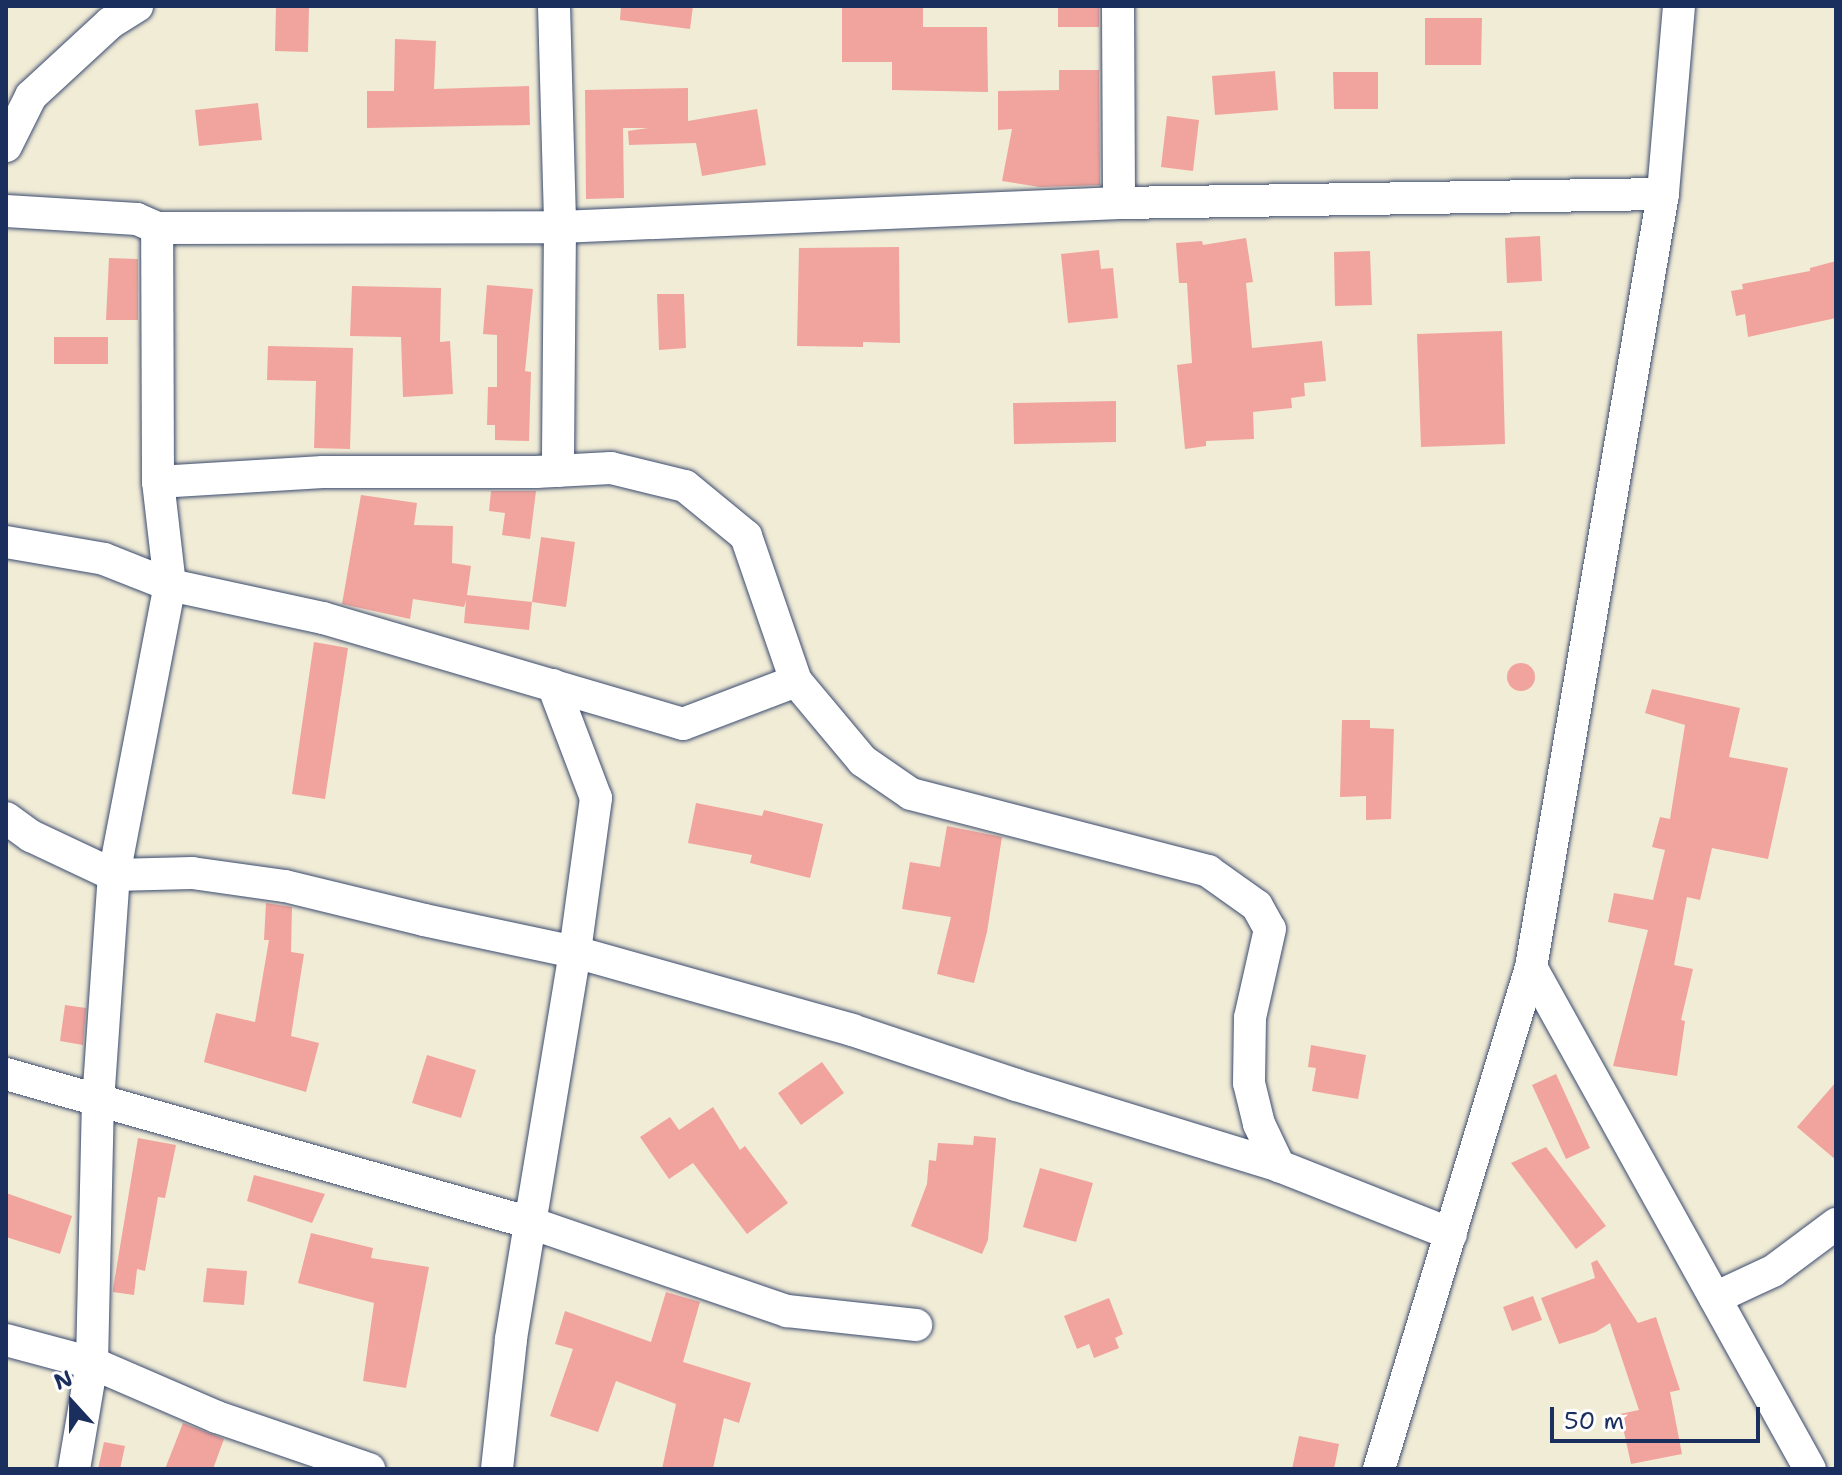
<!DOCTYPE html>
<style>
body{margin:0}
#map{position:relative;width:1842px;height:1475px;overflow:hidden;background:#f1ecd6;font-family:"Shantell Sans",sans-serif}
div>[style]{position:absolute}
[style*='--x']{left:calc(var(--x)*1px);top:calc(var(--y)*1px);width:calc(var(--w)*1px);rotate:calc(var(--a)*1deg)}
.building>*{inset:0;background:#f1a49e}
.round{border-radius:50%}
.roads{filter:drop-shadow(0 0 2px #3b4b70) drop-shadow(0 0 2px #3b4b70)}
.minor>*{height:32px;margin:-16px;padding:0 16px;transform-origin:16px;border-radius:16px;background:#fff}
span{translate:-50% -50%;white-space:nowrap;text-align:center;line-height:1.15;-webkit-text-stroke:6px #fff;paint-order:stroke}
.frame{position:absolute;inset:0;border:8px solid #1b2f5e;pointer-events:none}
.north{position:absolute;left:32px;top:1363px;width:80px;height:80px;-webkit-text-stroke:6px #fff;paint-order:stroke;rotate:339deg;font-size:22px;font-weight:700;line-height:32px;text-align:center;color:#1b2f5e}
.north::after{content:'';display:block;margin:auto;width:28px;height:36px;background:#1b2f5e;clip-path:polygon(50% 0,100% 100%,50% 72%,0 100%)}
.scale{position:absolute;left:1550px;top:1407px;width:210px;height:36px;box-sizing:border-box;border:4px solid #1b2f5e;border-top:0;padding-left:10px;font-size:24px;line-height:28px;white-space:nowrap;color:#1b2f5e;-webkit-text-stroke:6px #fff;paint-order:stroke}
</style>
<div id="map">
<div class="building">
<i style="clip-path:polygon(276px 6px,309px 6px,308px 52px,275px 51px)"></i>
<i style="clip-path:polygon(621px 6px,693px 6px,690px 29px,620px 20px)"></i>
<i style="clip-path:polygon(842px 6px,923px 6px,923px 27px,987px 27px,988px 92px,892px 90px,892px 62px,842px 62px)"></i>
<i style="clip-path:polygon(1058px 6px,1099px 6px,1099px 27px,1058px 27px)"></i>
<i style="clip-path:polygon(1425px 18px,1482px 18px,1481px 65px,1425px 65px)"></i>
<i style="clip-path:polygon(395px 39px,436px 41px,434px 89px,529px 86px,530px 125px,367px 128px,367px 91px,394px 91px)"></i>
<i style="clip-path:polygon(1059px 70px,1099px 70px,1100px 185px,1040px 187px,1002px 181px,1012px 129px,998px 130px,998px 91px,1059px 90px)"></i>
<i style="clip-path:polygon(1275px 71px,1278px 110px,1215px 115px,1212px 76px)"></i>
<i style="clip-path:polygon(1333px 72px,1378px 72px,1378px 109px,1334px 109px)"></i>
<i style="clip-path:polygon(688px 88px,688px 121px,757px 109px,766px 165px,702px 176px,696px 143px,629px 145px,628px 131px,648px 128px,623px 128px,624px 198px,586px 199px,585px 90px)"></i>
<i style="clip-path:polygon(258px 103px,262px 140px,199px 146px,195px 110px)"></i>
<i style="clip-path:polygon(1167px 116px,1199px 120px,1193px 171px,1161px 167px)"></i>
<i style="clip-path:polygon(1540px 236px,1542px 281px,1507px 283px,1505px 238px)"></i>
<i style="clip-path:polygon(1246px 238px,1253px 282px,1246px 283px,1252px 348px,1322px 341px,1326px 381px,1304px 383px,1305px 396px,1291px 398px,1292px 408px,1253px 412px,1254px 439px,1206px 441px,1206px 446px,1185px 449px,1177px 365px,1192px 363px,1187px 283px,1179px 283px,1176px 243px,1202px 241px,1203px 245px)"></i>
<i style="clip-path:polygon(899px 247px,900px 343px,863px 342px,863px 347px,797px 346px,799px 248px)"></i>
<i style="clip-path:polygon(1099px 250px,1101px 269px,1113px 268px,1118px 318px,1068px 323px,1061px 254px)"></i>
<i style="clip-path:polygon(1370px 251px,1372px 305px,1335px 306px,1334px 252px)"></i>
<i style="clip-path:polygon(109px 258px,138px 259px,138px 320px,106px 320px)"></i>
<i style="clip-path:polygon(1836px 261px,1836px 318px,1748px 337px,1745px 314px,1736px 316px,1731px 291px,1743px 289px,1742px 284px,1810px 271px,1810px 268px)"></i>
<i style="clip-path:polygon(487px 285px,533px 289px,525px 371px,531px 372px,529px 441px,495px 440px,495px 425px,487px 425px,488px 387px,497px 387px,497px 335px,483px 334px)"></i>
<i style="clip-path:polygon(352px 286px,441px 288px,440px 342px,450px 341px,453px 394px,403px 397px,401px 337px,350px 336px)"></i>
<i style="clip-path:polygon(657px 294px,684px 294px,686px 348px,659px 350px)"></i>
<i style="clip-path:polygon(1502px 331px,1505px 444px,1421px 447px,1417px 334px)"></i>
<i style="clip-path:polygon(54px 337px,108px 337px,108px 364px,54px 364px)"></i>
<i style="clip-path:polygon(268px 346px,353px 348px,350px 449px,314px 448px,316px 381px,267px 380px)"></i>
<i style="clip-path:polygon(1116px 401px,1116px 442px,1014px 444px,1013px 403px)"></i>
<i style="clip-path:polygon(491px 491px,536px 491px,530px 539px,502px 535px,505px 513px,489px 511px)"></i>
<i style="clip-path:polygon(361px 495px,417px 503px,414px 525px,453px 526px,452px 563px,471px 566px,467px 595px,532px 602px,529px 630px,464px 623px,466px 600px,464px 607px,413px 599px,410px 619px,342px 604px)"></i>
<i style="clip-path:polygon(541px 537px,575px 542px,566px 607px,532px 602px)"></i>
<i style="clip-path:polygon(314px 642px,348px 648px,325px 799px,292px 794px)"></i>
<i class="round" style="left:1507px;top:663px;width:28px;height:28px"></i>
<i style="clip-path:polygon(1652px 689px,1740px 708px,1729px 757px,1788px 768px,1768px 859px,1712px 848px,1700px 900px,1687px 897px,1674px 965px,1693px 969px,1681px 1020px,1685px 1021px,1677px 1076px,1613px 1066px,1648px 930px,1608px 922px,1614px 893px,1653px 900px,1665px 850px,1652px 847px,1660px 817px,1670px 819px,1685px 725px,1645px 713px)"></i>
<i style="clip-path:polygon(1342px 720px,1370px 720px,1370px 728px,1394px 729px,1391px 819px,1366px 820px,1366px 796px,1340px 797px)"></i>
<i style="clip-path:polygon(696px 803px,762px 816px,764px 810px,823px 824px,810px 878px,750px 863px,752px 855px,688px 843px)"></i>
<i style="clip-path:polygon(947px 826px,1002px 837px,987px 932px,974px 983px,937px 974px,951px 917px,902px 909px,910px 862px,940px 867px)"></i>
<i style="clip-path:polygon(266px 903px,292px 907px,291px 952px,304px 954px,291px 1036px,319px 1043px,306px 1092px,204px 1062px,216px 1013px,255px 1022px,269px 940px,264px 940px)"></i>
<i style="clip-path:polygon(65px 1005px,86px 1008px,83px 1045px,60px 1041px)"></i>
<i style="clip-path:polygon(1311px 1045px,1366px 1055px,1358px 1099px,1312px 1091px,1316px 1068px,1308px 1067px)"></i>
<i style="clip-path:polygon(427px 1055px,476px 1070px,461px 1118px,412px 1103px)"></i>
<i style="clip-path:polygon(822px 1062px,844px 1093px,801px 1125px,778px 1093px)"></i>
<i style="clip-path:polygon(1556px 1074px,1590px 1148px,1566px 1159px,1532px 1085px)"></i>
<i style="clip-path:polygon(1836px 1082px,1836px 1160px,1797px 1127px)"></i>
<i style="clip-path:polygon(713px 1107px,740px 1150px,745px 1146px,788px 1203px,747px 1234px,693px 1163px,669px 1179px,640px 1137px,670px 1117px,679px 1130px)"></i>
<i style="clip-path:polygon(974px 1136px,996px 1138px,988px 1240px,982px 1254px,911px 1226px,927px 1184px,929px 1160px,936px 1161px,938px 1143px,973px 1145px)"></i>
<i style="clip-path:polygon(138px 1138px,176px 1145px,165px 1198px,158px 1197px,145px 1271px,137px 1269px,134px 1295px,113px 1292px,113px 1289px)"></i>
<i style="clip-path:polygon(1546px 1147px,1606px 1226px,1576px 1249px,1511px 1163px)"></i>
<i style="clip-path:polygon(1040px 1168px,1093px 1183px,1076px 1242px,1023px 1227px)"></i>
<i style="clip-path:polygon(254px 1175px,325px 1194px,312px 1223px,247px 1201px)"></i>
<i style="clip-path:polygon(6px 1193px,72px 1216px,60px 1254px,6px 1237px)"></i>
<i style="clip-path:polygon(311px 1233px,373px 1248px,371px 1258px,429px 1267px,406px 1388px,363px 1381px,374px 1303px,298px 1283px)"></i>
<i style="clip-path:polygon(1597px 1260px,1638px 1323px,1656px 1317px,1680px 1390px,1670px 1392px,1682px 1454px,1631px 1464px,1620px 1414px,1639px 1410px,1610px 1323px,1596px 1332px,1559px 1344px,1541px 1298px,1595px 1278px,1591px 1263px)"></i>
<i style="clip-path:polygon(207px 1268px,247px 1271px,244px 1305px,203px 1302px)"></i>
<i style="clip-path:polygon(666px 1292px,700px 1302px,683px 1362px,751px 1383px,739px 1423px,724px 1418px,713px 1469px,662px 1469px,676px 1404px,616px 1381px,598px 1432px,550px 1416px,573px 1349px,555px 1344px,565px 1311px,651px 1342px)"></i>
<i style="clip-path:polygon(1533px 1296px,1542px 1320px,1512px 1331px,1503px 1307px)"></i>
<i style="clip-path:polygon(1109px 1298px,1123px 1334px,1115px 1338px,1119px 1348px,1094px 1358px,1089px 1344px,1077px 1349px,1064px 1316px)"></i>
<i style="clip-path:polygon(183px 1423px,224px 1439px,213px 1469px,165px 1469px)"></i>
<i style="clip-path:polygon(1299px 1436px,1339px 1444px,1334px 1469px,1292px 1469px)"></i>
<i style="clip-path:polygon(104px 1442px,125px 1446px,120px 1469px,98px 1469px)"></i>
</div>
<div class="roads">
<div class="minor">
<i style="--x:554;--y:6;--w:221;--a:88.4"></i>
<i style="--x:560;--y:227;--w:244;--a:90.5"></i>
<i style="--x:1118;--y:6;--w:197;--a:89.7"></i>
<i style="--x:1679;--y:6;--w:189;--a:94.9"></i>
<i style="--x:1663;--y:194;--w:784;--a:99.69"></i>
<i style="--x:1531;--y:967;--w:574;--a:60.94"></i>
<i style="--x:6;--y:146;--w:56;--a:-63.4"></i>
<i style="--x:31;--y:96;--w:108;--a:-42.7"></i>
<i style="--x:110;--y:23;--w:32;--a:-32"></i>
<i style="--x:6;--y:211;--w:131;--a:3.5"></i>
<i style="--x:137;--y:219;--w:22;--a:24"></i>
<i style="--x:157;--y:228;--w:403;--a:-0.1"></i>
<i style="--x:560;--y:227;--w:560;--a:-2.46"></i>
<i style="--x:1119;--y:203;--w:544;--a:-0.95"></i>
<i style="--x:158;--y:482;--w:165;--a:-3.5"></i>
<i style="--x:323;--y:472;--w:213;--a:0"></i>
<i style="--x:536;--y:472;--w:75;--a:-3.1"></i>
<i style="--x:611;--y:468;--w:76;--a:13.7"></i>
<i style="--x:685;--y:486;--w:79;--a:39.3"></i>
<i style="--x:746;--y:536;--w:153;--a:71"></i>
<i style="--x:796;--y:681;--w:104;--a:50.1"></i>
<i style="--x:863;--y:761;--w:58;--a:34.5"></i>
<i style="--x:911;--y:794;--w:307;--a:14.5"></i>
<i style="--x:1208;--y:871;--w:60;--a:35.5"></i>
<i style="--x:1257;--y:906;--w:26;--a:61"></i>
<i style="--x:1270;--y:929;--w:91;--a:102.7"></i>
<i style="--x:1250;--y:1018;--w:65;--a:90.9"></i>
<i style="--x:1249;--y:1083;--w:42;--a:76.3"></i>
<i style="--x:1259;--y:1124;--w:47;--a:64.5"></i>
<i style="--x:1279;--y:1166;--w:185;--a:21.6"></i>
<i style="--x:6;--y:542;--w:99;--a:9.8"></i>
<i style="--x:104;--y:559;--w:71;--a:21.5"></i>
<i style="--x:170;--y:585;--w:157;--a:12.2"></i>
<i style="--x:323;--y:618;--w:375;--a:16.4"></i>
<i style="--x:683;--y:724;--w:121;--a:-20.8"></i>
<i style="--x:553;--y:685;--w:121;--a:69.2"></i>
<i style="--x:596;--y:798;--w:155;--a:97.8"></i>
<i style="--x:575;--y:952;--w:288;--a:15.7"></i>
<i style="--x:852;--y:1030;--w:173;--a:18.5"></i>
<i style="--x:1016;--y:1085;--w:275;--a:17.1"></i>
<i style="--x:6;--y:818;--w:31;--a:36"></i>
<i style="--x:31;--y:836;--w:92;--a:25.2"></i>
<i style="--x:114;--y:875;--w:78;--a:-1.5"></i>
<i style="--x:192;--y:873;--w:94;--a:8"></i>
<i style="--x:285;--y:886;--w:143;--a:13.7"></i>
<i style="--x:424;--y:920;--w:154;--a:12"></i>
<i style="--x:575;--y:952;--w:393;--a:99.4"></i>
<i style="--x:511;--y:1340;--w:130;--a:96.2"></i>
<i style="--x:6;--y:1074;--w:546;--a:15.84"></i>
<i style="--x:531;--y:1223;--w:271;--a:19"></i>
<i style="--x:787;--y:1311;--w:130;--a:6.2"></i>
<i style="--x:1715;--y:1298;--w:64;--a:-25"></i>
<i style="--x:1773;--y:1271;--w:79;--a:-36.7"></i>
<i style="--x:6;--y:1340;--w:89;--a:15"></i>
<i style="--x:92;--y:1363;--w:136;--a:23.4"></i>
<i style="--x:217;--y:1417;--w:161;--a:18.9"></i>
<i style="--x:74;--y:1469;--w:108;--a:-80.4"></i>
<i style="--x:92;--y:1363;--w:261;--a:-88.7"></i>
<i style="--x:98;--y:1102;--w:228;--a:-86"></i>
<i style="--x:114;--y:875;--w:295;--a:-79.1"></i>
<i style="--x:170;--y:585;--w:104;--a:-96.6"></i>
<i style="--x:158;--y:482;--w:254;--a:-90.2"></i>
<i style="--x:1379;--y:1469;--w:525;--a:-73.15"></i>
</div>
</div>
<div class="frame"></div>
<div class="north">N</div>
<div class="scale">50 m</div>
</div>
